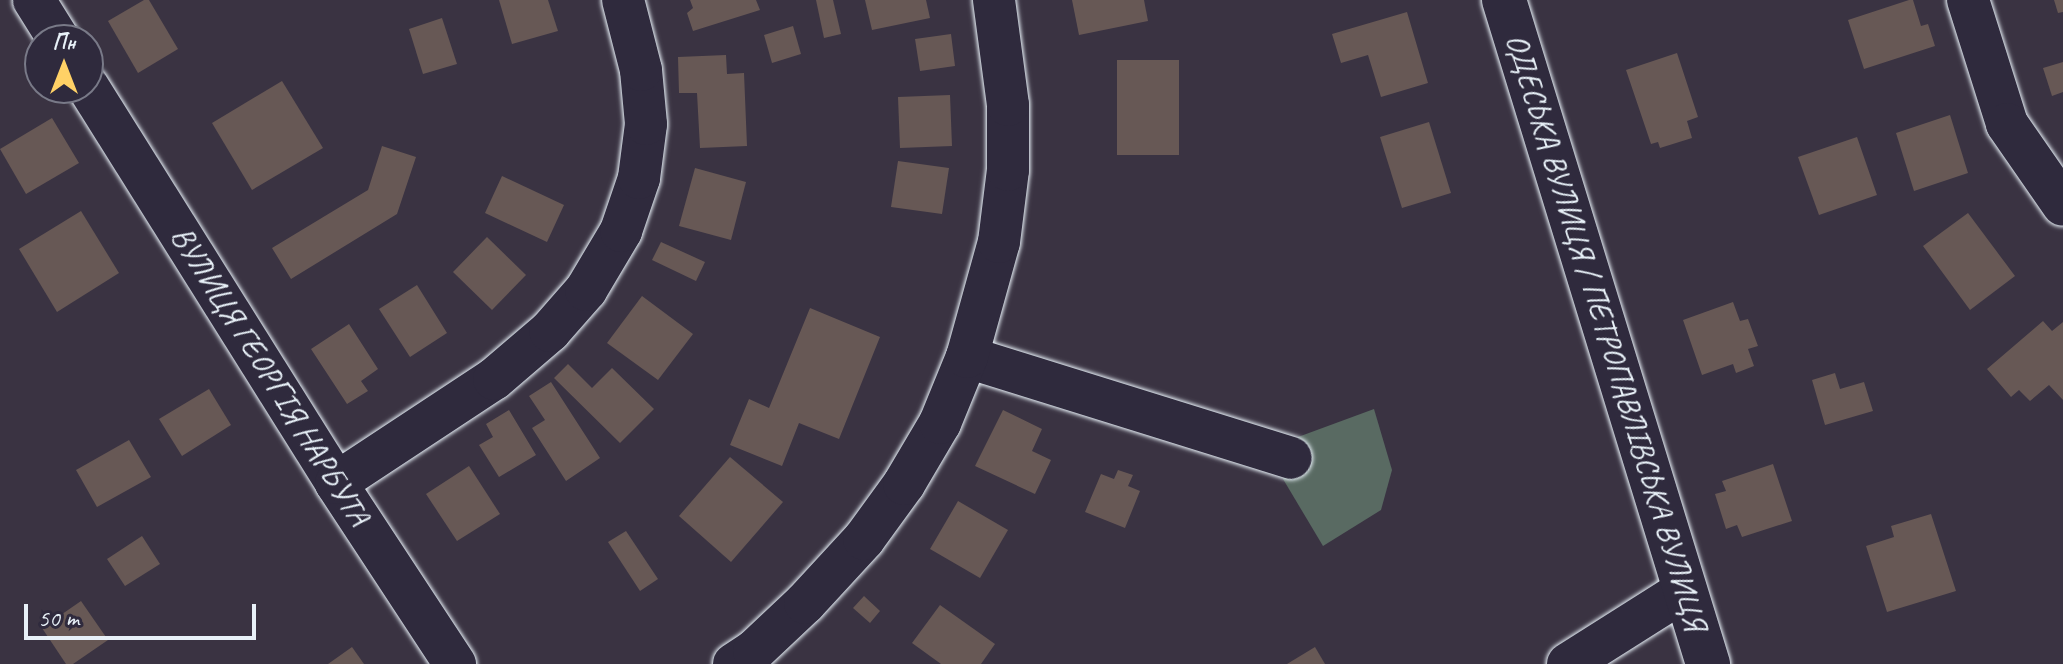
<!DOCTYPE html>
<meta charset="utf-8">
<style>
body{margin:0}
#map{position:relative;width:2063px;height:664px;overflow:hidden;background:#3a3342;font-family:Caveat,sans-serif}
div>[style]{position:absolute}
[style*='--x']{left:calc(var(--x)*1px);top:calc(var(--y)*1px);width:calc(var(--w)*1px);rotate:calc(var(--a)*1deg)}
.green>*{inset:0;background:#596a62}
.building>*{inset:0;background:#675855}
.roads{filter:drop-shadow(0 0 2px #e8f1f8) drop-shadow(0 0 2px #e8f1f8)}
.minor>*{height:42px;margin:-21px;padding:0 21px;transform-origin:21px;border-radius:21px;background:#2f2a3d}
.major>*{height:44px;margin:-22px;padding:0 22px;transform-origin:22px;border-radius:22px;background:#2f2a3d}
span{translate:-50% -50%;white-space:nowrap;text-align:center;line-height:1.15;-webkit-text-stroke:7px #2f2a3d;paint-order:stroke}
.street-label{font-size:32px;color:#e8f1f8}
.north{position:absolute;left:24px;top:24px;width:80px;height:80px;box-sizing:border-box;background:#2f2a3d;border:2px solid #797a88;border-radius:50%;rotate:0deg;font-size:22px;font-weight:700;line-height:32px;text-align:center;color:#e8f1f8}
.north::after{content:'';display:block;margin:auto;width:28px;height:36px;background:#ffd166;clip-path:polygon(50% 0,100% 100%,50% 72%,0 100%)}
.scale{position:absolute;left:24px;top:604px;width:232px;height:36px;box-sizing:border-box;border:4px solid #e8f1f8;border-top:0;padding-left:10px;font-size:24px;line-height:28px;white-space:nowrap;color:#e8f1f8;-webkit-text-stroke:6px #2f2a3d;paint-order:stroke}
</style>
<div id="map">
<div class="green">
<i style="clip-path:polygon(1374px 409px,1392px 470px,1381px 510px,1323px 546px,1283px 479px,1298px 437px)"></i>
</div>
<div class="building">
<i style="clip-path:polygon(144px 0,149px 0,178px 49px,138px 73px,108px 21px)"></i>
<i style="clip-path:polygon(499px 0,548px 0,558px 31px,512px 44px)"></i>
<i style="clip-path:polygon(690px 0,756px 0,760px 10px,693px 31px,687px 13px,693px 8px)"></i>
<i style="clip-path:polygon(816px 0,833px 0,841px 34px,824px 38px)"></i>
<i style="clip-path:polygon(865px 0,926px 0,930px 18px,872px 30px)"></i>
<i style="clip-path:polygon(1072px 0,1144px 0,1148px 21px,1079px 35px)"></i>
<i style="clip-path:polygon(1909px 0,1913px 0,1921px 26px,1928px 24px,1935px 46px,1864px 69px,1848px 20px)"></i>
<i style="clip-path:polygon(2054px 0,2063px 0,2063px 12px,2058px 13px)"></i>
<i style="clip-path:polygon(1407px 12px,1428px 83px,1381px 97px,1368px 55px,1341px 63px,1332px 34px)"></i>
<i style="clip-path:polygon(442px 18px,457px 64px,423px 74px,409px 29px)"></i>
<i style="clip-path:polygon(793px 26px,801px 54px,772px 63px,764px 35px)"></i>
<i style="clip-path:polygon(951px 34px,955px 66px,920px 71px,915px 39px)"></i>
<i style="clip-path:polygon(1677px 53px,1698px 117px,1687px 121px,1692px 138px,1660px 148px,1658px 142px,1651px 144px,1626px 70px)"></i>
<i style="clip-path:polygon(726px 55px,727px 74px,744px 73px,747px 146px,700px 148px,697px 93px,679px 93px,678px 57px)"></i>
<i style="clip-path:polygon(1117px 60px,1179px 60px,1179px 155px,1117px 155px)"></i>
<i style="clip-path:polygon(2063px 62px,2063px 92px,2052px 96px,2043px 68px)"></i>
<i style="clip-path:polygon(282px 81px,323px 148px,252px 190px,212px 123px)"></i>
<i style="clip-path:polygon(950px 95px,952px 146px,900px 148px,898px 97px)"></i>
<i style="clip-path:polygon(1950px 115px,1968px 173px,1914px 191px,1896px 133px)"></i>
<i style="clip-path:polygon(52px 118px,79px 163px,26px 194px,0 149px)"></i>
<i style="clip-path:polygon(1429px 122px,1451px 193px,1402px 208px,1380px 137px)"></i>
<i style="clip-path:polygon(1857px 137px,1877px 195px,1819px 215px,1798px 157px)"></i>
<i style="clip-path:polygon(382px 146px,416px 157px,397px 214px,291px 279px,272px 248px,368px 190px)"></i>
<i style="clip-path:polygon(898px 161px,949px 168px,942px 214px,891px 207px)"></i>
<i style="clip-path:polygon(695px 168px,746px 182px,731px 240px,679px 226px)"></i>
<i style="clip-path:polygon(502px 176px,564px 205px,547px 242px,485px 213px)"></i>
<i style="clip-path:polygon(81px 211px,119px 273px,57px 312px,19px 249px)"></i>
<i style="clip-path:polygon(1968px 213px,2015px 276px,1970px 310px,1923px 246px)"></i>
<i style="clip-path:polygon(487px 237px,526px 275px,492px 310px,453px 272px)"></i>
<i style="clip-path:polygon(661px 242px,705px 262px,696px 281px,652px 260px)"></i>
<i style="clip-path:polygon(417px 285px,447px 333px,410px 357px,379px 309px)"></i>
<i style="clip-path:polygon(642px 296px,693px 334px,658px 380px,607px 343px)"></i>
<i style="clip-path:polygon(1733px 302px,1740px 321px,1748px 319px,1758px 346px,1748px 349px,1754px 366px,1736px 373px,1733px 364px,1702px 375px,1683px 320px)"></i>
<i style="clip-path:polygon(810px 308px,880px 337px,839px 439px,799px 423px,782px 466px,730px 445px,749px 399px,769px 408px)"></i>
<i style="clip-path:polygon(2043px 321px,2052px 331px,2063px 322px,2063px 400px,2049px 385px,2030px 401px,2019px 390px,2011px 397px,1987px 369px)"></i>
<i style="clip-path:polygon(349px 324px,378px 369px,361px 381px,368px 391px,347px 404px,311px 349px)"></i>
<i style="clip-path:polygon(568px 364px,592px 388px,612px 368px,654px 409px,620px 443px,554px 378px)"></i>
<i style="clip-path:polygon(1835px 373px,1840px 389px,1864px 382px,1873px 411px,1825px 425px,1812px 380px)"></i>
<i style="clip-path:polygon(551px 382px,600px 458px,566px 481px,532px 428px,545px 420px,529px 396px)"></i>
<i style="clip-path:polygon(209px 389px,231px 425px,182px 456px,159px 419px)"></i>
<i style="clip-path:polygon(509px 410px,536px 455px,499px 477px,479px 445px,493px 437px,486px 424px)"></i>
<i style="clip-path:polygon(1003px 410px,1042px 429px,1032px 451px,1051px 460px,1035px 494px,975px 466px)"></i>
<i style="clip-path:polygon(129px 440px,151px 477px,97px 507px,76px 470px)"></i>
<i style="clip-path:polygon(730px 457px,783px 502px,731px 562px,679px 516px)"></i>
<i style="clip-path:polygon(1773px 464px,1792px 521px,1742px 537px,1737px 525px,1726px 529px,1715px 494px,1726px 491px,1722px 481px)"></i>
<i style="clip-path:polygon(469px 466px,500px 514px,457px 541px,426px 494px)"></i>
<i style="clip-path:polygon(1118px 470px,1133px 475px,1128px 486px,1140px 491px,1125px 528px,1085px 512px,1101px 474px,1114px 479px)"></i>
<i style="clip-path:polygon(958px 501px,1008px 530px,980px 578px,930px 549px)"></i>
<i style="clip-path:polygon(1931px 514px,1956px 591px,1887px 612px,1866px 546px,1894px 537px,1891px 526px)"></i>
<i style="clip-path:polygon(626px 531px,658px 579px,640px 591px,608px 542px)"></i>
<i style="clip-path:polygon(142px 536px,160px 564px,125px 586px,107px 559px)"></i>
<i style="clip-path:polygon(864px 596px,880px 611px,870px 623px,853px 608px)"></i>
<i style="clip-path:polygon(81px 601px,108px 640px,73px 664px,66px 664px,42px 628px)"></i>
<i style="clip-path:polygon(940px 605px,995px 644px,981px 664px,941px 664px,912px 643px)"></i>
<i style="clip-path:polygon(352px 647px,364px 664px,328px 664px)"></i>
<i style="clip-path:polygon(1315px 647px,1325px 664px,1287px 664px)"></i>
</div>
<div class="roads">
<div class="minor">
<i style="--x:34;--y:0;--w:47;--a:58"></i>
<i style="--x:1968;--y:0;--w:130;--a:72.5"></i>
<i style="--x:2007;--y:124;--w:98;--a:55.3"></i>
<i style="--x:88;--y:87;--w:467;--a:57.9"></i>
<i style="--x:336;--y:483;--w:217;--a:56.7"></i>
<i style="--x:967;--y:357;--w:339;--a:17.3"></i>
<i style="--x:336;--y:483;--w:189;--a:-33.4"></i>
<i style="--x:494;--y:379;--w:74;--a:-40.6"></i>
<i style="--x:550;--y:331;--w:55;--a:-48.7"></i>
<i style="--x:586;--y:290;--w:69;--a:-59.3"></i>
<i style="--x:621;--y:231;--w:56;--a:-71.2"></i>
<i style="--x:639;--y:178;--w:54;--a:-82.6"></i>
<i style="--x:646;--y:124;--w:54;--a:-95.3"></i>
<i style="--x:641;--y:70;--w:72;--a:-104.4"></i>
<i style="--x:734;--y:664;--w:24;--a:-33"></i>
<i style="--x:754;--y:651;--w:70;--a:-43.3"></i>
<i style="--x:805;--y:603;--w:87;--a:-47.3"></i>
<i style="--x:864;--y:539;--w:68;--a:-54"></i>
<i style="--x:904;--y:484;--w:71;--a:-59.5"></i>
<i style="--x:940;--y:423;--w:71;--a:-67.8"></i>
<i style="--x:967;--y:357;--w:119;--a:-74.5"></i>
<i style="--x:999;--y:242;--w:73;--a:-82.9"></i>
<i style="--x:1008;--y:170;--w:65;--a:-90"></i>
<i style="--x:1008;--y:105;--w:106;--a:-97.6"></i>
<i style="--x:1568;--y:664;--w:138;--a:-32.3"></i>
</div>
<div class="major">
<i style="--x:1504;--y:0;--w:695;--a:72.92"></i>
</div>
</div>
<div class="street-label">
<span style="left:1606px;top:332px;rotate:73deg">ОДЕСЬКА ВУЛИЦЯ / ПЕТРОПАВЛІВСЬКА ВУЛИЦЯ</span>
<span style="left:270px;top:376px;rotate:58deg">ВУЛИЦЯ ГЕОРГІЯ НАРБУТА</span>
</div>
<div class="north">Пн</div>
<div class="scale">50 m</div>
</div>
